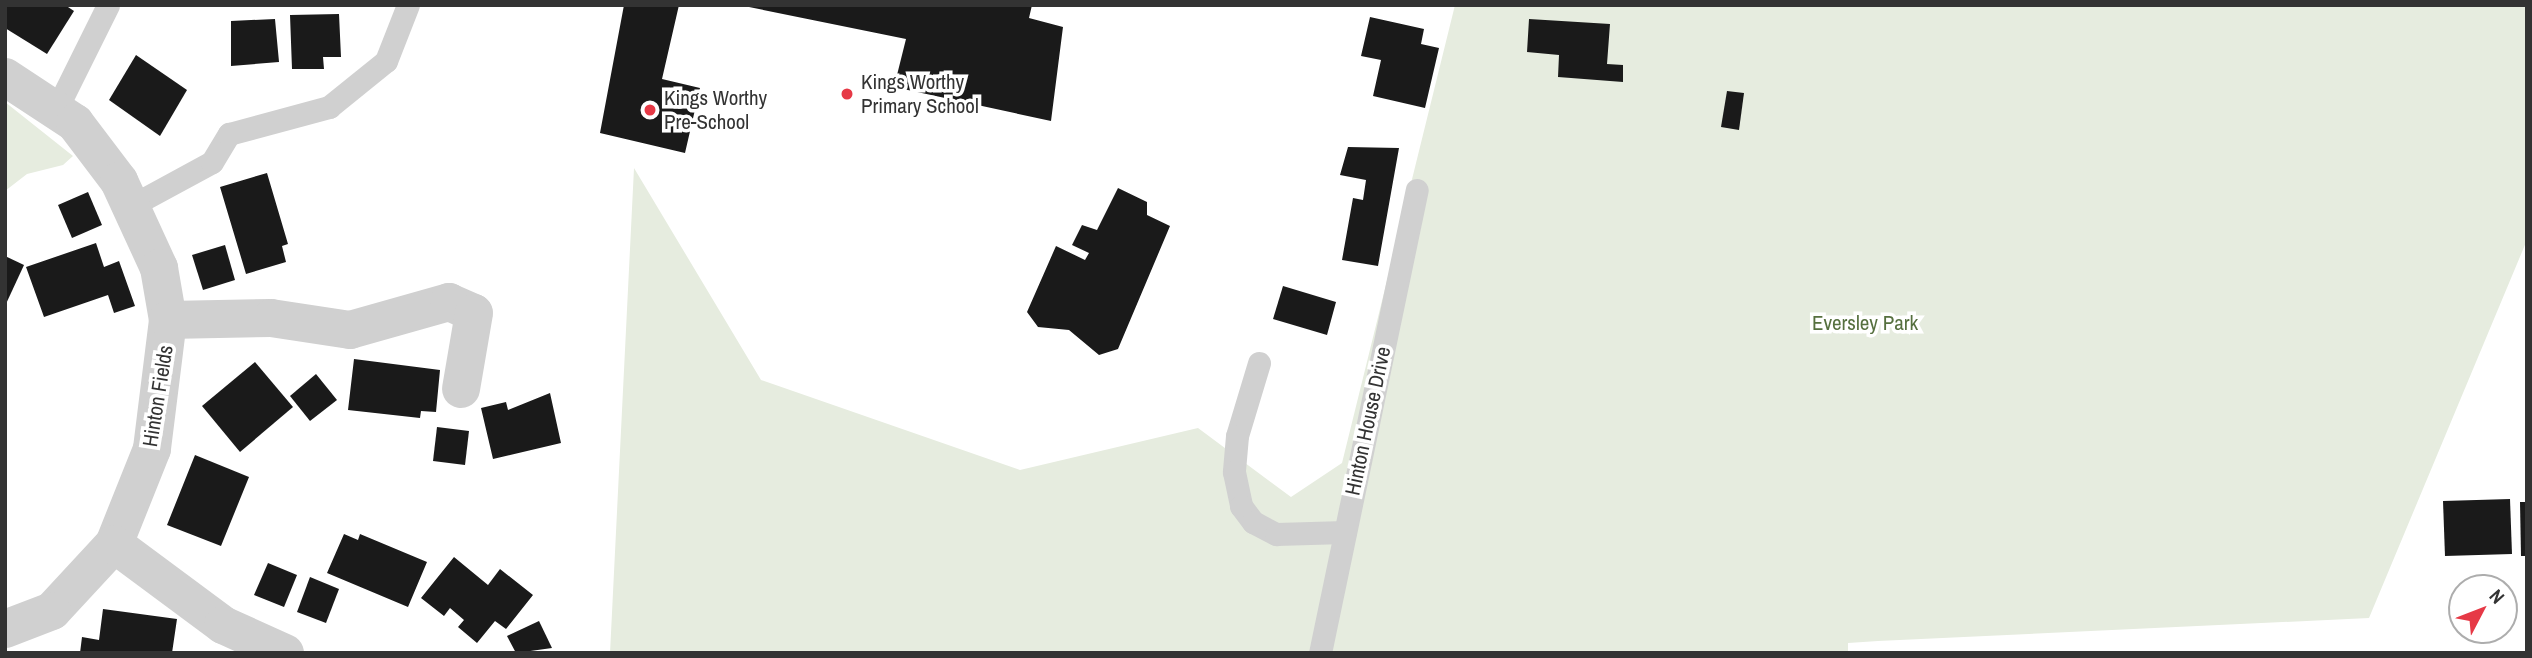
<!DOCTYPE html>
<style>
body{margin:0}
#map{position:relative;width:2532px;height:658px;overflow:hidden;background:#fff;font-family:"Archivo Narrow",sans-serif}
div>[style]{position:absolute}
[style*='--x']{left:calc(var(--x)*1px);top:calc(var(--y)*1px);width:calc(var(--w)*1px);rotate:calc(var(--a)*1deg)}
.green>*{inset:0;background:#e6ecdf}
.building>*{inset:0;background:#1a1a1a}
.lane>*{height:23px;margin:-11.5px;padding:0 11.5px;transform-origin:11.5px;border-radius:11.5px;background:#d0d0d0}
.street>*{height:38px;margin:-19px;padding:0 19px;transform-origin:19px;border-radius:19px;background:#d0d0d0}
.dots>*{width:19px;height:19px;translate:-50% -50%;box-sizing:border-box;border:4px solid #fff;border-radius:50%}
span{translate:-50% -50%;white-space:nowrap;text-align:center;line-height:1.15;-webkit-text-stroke:7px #fff;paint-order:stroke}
.poi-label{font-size:21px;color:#333}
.left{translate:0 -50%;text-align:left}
.park-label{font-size:21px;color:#56703f}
.street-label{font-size:21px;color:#333}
.frame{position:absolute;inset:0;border:7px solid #333;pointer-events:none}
.north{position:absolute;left:2448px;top:574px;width:70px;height:70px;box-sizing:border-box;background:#fff;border:2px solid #adadad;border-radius:50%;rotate:48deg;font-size:19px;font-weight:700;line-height:28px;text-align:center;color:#333}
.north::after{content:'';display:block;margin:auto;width:24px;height:32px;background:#e63946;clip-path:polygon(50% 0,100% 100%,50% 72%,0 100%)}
</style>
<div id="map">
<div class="green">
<i style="clip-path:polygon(1455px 5px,2527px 5px,2527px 240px,2369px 618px,1878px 641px,1848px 643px,1848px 653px,610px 653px,634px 168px,761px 380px,1020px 470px,1198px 428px,1291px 497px,1342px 463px)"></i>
<i style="clip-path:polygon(5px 102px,73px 156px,63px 165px,27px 174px,5px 191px)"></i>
</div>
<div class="building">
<i style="clip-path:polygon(5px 5px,65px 5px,74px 11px,47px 54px,5px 28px)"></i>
<i style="clip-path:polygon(624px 5px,679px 5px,662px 79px,700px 88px,685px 153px,600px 133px)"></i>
<i style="clip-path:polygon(739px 5px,1032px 5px,1029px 18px,1063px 27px,1051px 121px,894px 87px,906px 39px)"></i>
<i style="clip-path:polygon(339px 14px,341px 57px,323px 57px,324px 69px,292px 69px,290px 15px)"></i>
<i style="clip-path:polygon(1370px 17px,1424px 29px,1421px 44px,1439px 48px,1425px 108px,1373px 96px,1381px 60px,1361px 56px)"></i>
<i style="clip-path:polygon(275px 19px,279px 62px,231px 66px,231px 21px)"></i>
<i style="clip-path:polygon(1529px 19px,1610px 24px,1607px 64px,1623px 65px,1623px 82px,1558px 77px,1559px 55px,1527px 52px)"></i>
<i style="clip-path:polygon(136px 55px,187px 90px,160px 136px,109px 100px)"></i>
<i style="clip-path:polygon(1727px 91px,1744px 93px,1739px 130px,1721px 127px)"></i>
<i style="clip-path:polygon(1348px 147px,1399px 148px,1378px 266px,1342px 260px,1353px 198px,1363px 200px,1366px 180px,1340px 175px)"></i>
<i style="clip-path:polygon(267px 173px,288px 244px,282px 246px,286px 262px,246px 274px,220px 187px)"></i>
<i style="clip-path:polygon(1118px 188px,1147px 202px,1147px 215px,1170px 226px,1118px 349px,1099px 355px,1069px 330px,1038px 327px,1027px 312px,1056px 246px,1085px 260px,1089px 253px,1072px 245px,1082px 225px,1097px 230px)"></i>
<i style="clip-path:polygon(88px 192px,102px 225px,72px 238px,58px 205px)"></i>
<i style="clip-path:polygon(96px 243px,104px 267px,119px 261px,135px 306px,114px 313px,108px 295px,44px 317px,26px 267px)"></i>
<i style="clip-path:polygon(225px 245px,235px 280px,203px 290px,192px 255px)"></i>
<i style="clip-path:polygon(5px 256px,24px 265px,5px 306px)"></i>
<i style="clip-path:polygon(1283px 286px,1336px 302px,1327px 335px,1273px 319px)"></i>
<i style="clip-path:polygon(354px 359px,440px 370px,436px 412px,421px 411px,420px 418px,348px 410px)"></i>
<i style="clip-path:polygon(255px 362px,293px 407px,240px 452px,202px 406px)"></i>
<i style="clip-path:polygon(316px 374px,337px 400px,310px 421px,290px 396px)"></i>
<i style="clip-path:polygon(550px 393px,561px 443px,493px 459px,481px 408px,506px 402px,508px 410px)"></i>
<i style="clip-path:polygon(437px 427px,469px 431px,465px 465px,433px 461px)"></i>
<i style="clip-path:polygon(195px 455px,249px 477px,221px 546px,167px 525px)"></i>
<i style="clip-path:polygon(2510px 499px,2512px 554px,2445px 556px,2443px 501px)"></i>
<i style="clip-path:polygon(2520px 502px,2527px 502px,2527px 556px,2521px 556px)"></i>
<i style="clip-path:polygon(344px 534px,358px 540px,360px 534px,427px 562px,408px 607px,327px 573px)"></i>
<i style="clip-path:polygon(454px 557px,488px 585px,500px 569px,533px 595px,506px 629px,495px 621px,477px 643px,458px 627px,464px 620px,450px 608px,444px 616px,421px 598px)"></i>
<i style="clip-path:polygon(268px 563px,297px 575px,284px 607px,254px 595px)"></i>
<i style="clip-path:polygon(310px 577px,339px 589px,326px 623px,297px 612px)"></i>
<i style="clip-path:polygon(103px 609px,177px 619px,172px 653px,80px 653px,82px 637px,99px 640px)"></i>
<i style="clip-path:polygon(539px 621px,552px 648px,516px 653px,507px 636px)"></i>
</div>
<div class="lane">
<i style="--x:55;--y:112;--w:119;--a:-63.6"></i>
<i style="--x:131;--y:206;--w:92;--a:-28.5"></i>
<i style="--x:212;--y:162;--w:33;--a:-59"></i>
<i style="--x:229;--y:134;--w:104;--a:-15.1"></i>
<i style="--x:329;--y:107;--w:73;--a:-38.9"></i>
<i style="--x:386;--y:61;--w:60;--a:-68.6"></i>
<i style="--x:1259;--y:363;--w:76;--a:106.8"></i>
<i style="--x:1237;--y:436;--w:36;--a:95"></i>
<i style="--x:1234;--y:472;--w:35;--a:78"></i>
<i style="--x:1241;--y:506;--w:20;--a:53"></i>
<i style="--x:1253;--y:522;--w:26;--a:28"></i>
<i style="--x:1276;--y:534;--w:69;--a:-1.7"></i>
<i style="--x:1320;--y:653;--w:473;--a:-78.2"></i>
</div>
<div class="street">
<i style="--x:5;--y:77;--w:84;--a:33.3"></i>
<i style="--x:75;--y:123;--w:73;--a:52.8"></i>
<i style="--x:119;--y:181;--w:96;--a:65.3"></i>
<i style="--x:159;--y:268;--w:53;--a:80.2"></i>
<i style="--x:168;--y:320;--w:130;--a:97.1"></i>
<i style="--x:152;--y:449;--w:102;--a:111.8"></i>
<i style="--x:114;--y:544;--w:91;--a:132.8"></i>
<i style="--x:52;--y:611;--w:50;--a:159"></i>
<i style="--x:168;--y:320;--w:103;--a:-1.1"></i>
<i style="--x:271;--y:318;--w:80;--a:8.6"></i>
<i style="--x:350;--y:330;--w:103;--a:-15.8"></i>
<i style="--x:449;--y:302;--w:27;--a:24"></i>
<i style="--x:474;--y:313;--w:77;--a:99.7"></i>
<i style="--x:114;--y:544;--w:136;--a:36.6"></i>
<i style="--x:223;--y:625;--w:68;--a:24.3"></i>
</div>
<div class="dots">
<i style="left:847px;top:94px;background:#e63946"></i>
<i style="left:650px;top:110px;background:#e63946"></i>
</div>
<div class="poi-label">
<span class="left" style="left:861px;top:94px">Kings Worthy<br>Primary School</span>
<span class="left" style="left:664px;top:110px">Kings Worthy<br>Pre-School</span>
</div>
<div class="park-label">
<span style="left:1865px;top:323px">Eversley Park</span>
</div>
<div class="street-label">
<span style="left:158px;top:396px;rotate:-81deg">Hinton Fields</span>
<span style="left:1368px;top:421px;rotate:-78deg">Hinton House Drive</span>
</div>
<div class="frame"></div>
<div class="north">N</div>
</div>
